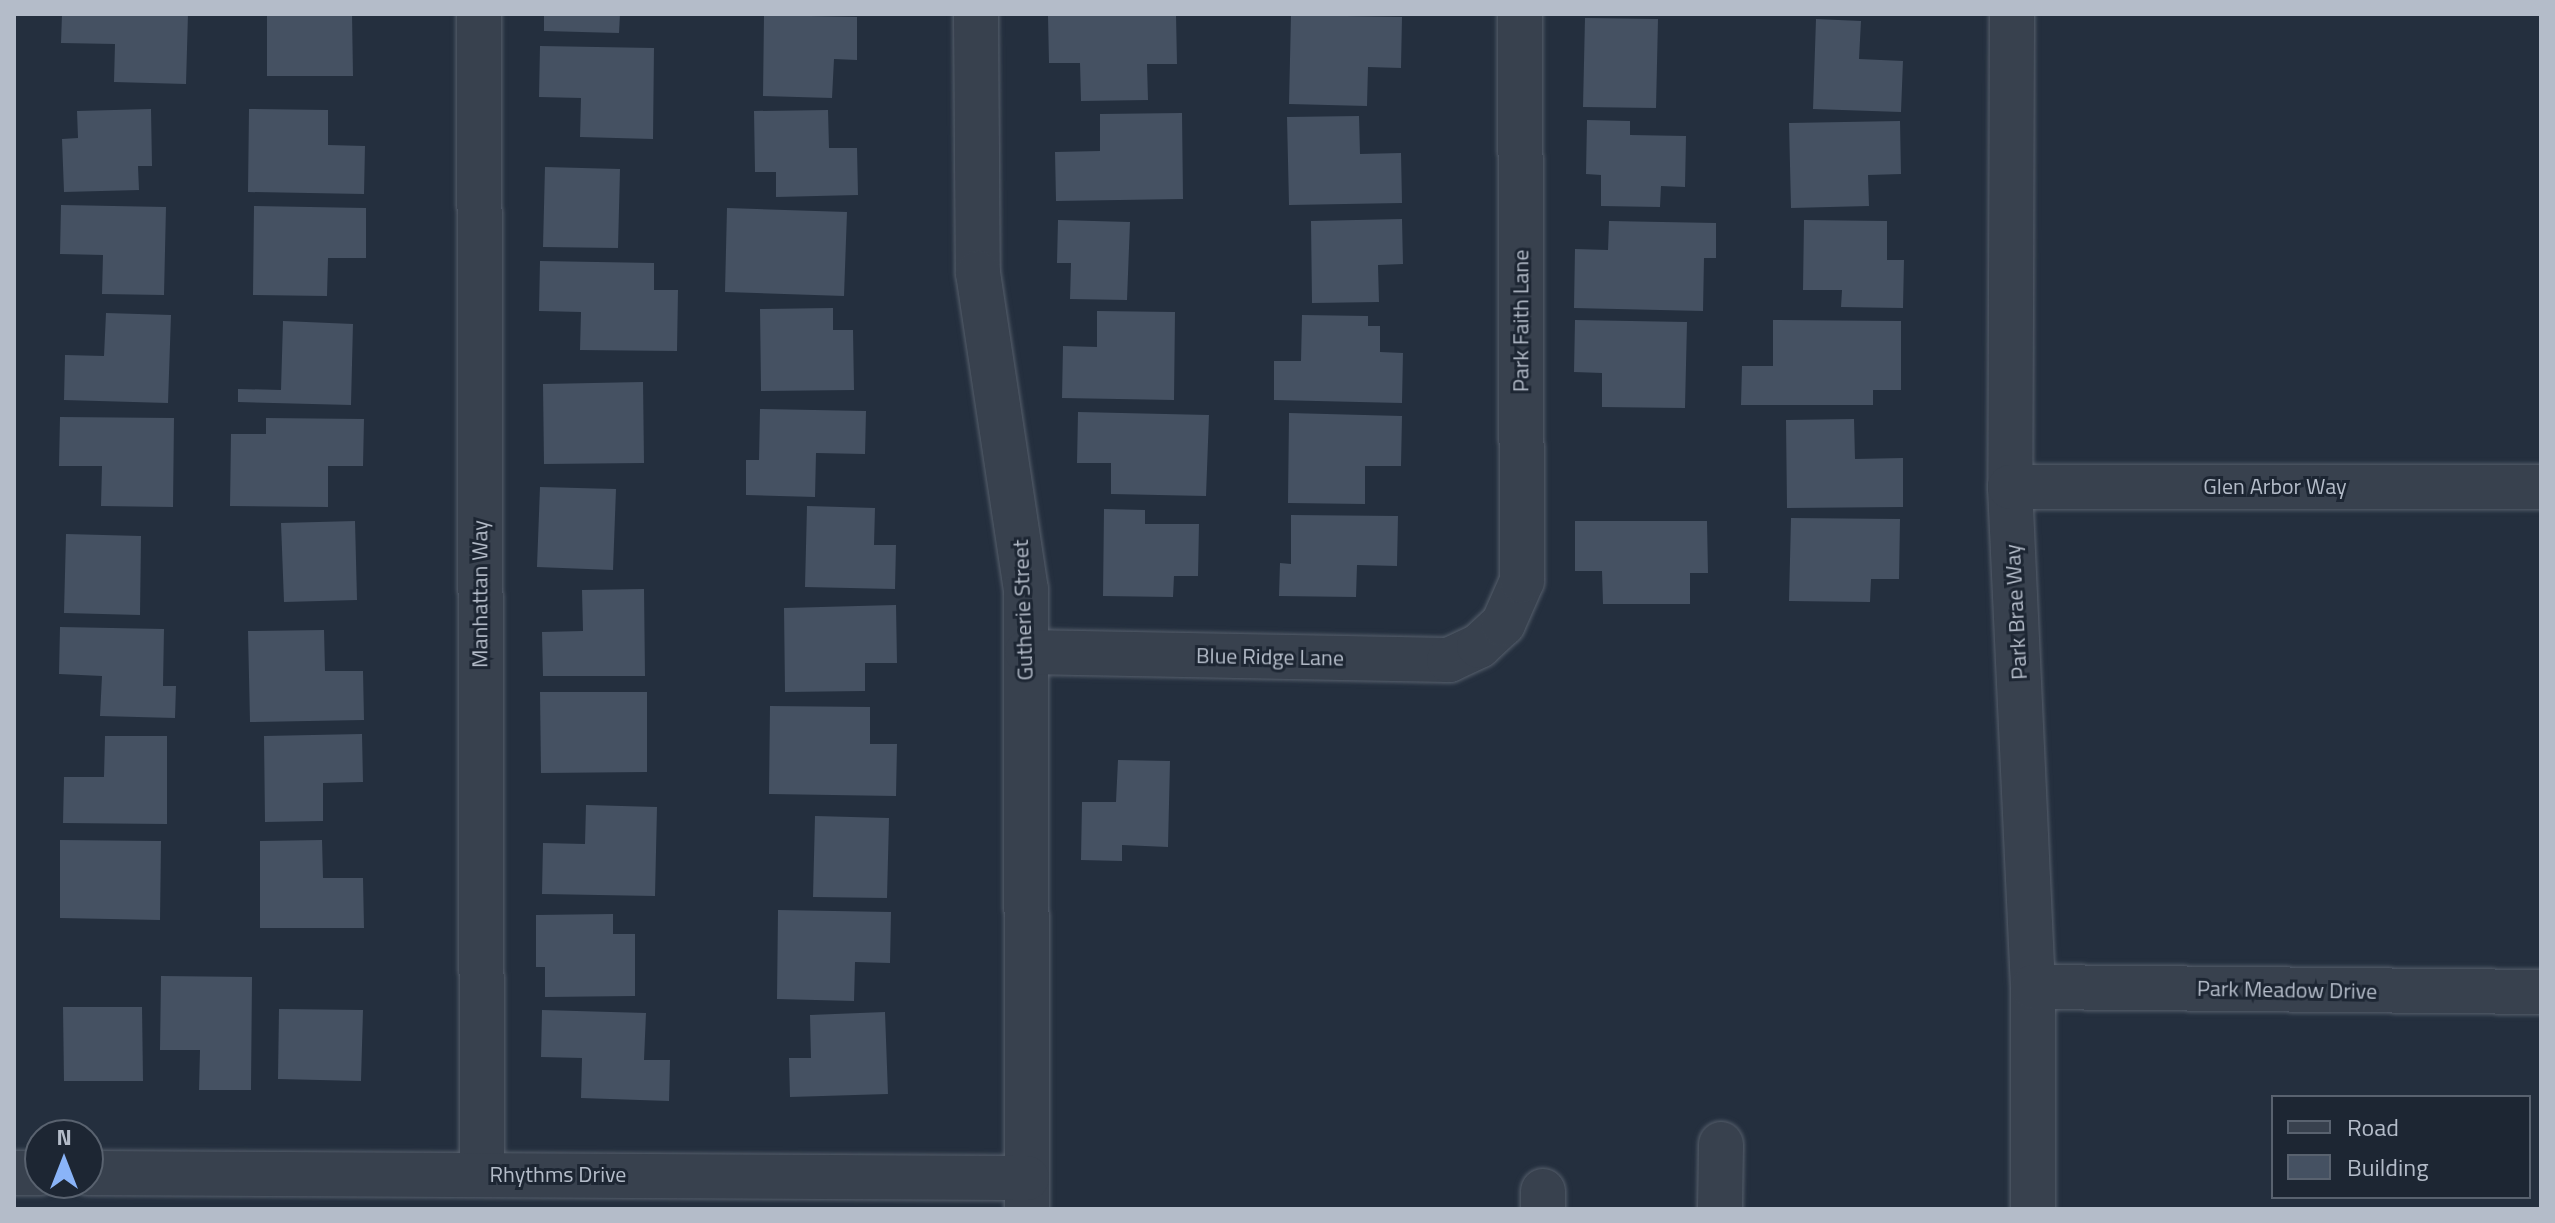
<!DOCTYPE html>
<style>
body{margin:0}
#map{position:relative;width:2555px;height:1223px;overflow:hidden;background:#242f3e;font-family:"Titillium Web",sans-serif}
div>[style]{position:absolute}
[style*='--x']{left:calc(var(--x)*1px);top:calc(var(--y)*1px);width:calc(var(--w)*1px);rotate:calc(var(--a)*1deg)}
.building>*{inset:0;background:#455162}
.roads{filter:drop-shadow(0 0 2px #565f6c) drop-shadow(0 0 2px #565f6c)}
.minor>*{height:44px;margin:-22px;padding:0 22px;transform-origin:22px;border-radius:22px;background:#38414e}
span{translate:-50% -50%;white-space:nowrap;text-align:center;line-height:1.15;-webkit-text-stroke:6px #1d2633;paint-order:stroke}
.street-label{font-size:22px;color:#b4bcc9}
.frame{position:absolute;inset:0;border:16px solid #b4bcc9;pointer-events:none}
.legend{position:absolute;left:2271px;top:1095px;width:260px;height:104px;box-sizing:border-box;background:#1d2633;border:2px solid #59626f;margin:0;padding:10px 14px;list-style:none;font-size:24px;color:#b4bcc9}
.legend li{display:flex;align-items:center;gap:16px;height:40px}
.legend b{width:40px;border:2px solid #59626f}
.north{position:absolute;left:24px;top:1119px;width:80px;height:80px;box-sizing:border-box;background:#1d2633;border:2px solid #59626f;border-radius:50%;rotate:0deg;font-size:22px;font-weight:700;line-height:32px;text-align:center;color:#b4bcc9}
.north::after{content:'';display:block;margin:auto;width:28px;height:36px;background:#8ab4f8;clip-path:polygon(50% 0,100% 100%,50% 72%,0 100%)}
</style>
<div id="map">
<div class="building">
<i style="clip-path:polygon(62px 14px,188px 14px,186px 84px,114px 82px,115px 44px,61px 43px)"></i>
<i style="clip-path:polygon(267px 14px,352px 14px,353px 76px,267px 76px)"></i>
<i style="clip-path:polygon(544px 14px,620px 14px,619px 33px,544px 31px)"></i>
<i style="clip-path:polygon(1176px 14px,1177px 64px,1147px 64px,1148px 100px,1081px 101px,1080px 63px,1049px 63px,1048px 16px)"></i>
<i style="clip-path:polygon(764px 15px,857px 17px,857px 60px,834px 59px,832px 98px,763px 96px)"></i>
<i style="clip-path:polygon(1291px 15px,1402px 17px,1401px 68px,1368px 67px,1367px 106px,1289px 104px)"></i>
<i style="clip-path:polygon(1585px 18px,1658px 19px,1656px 108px,1583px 107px)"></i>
<i style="clip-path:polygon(1816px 19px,1861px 21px,1859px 59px,1903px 61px,1901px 112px,1813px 109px)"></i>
<i style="clip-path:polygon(540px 46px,654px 48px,653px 139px,580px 137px,581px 98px,539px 97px)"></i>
<i style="clip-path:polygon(151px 109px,152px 166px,138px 166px,139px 190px,64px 192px,62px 139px,78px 138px,77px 111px)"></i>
<i style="clip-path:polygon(249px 109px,328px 110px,328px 145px,365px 146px,364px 194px,248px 192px)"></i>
<i style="clip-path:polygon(828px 110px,829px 148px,857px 148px,858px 195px,776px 197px,776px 172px,755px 172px,754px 111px)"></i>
<i style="clip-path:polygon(1182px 113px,1183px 199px,1056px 201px,1055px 152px,1100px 151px,1100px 114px)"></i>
<i style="clip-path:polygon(1359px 116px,1360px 154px,1401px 153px,1402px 203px,1289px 205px,1287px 117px)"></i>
<i style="clip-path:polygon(1587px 120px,1630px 121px,1630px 135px,1686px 136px,1685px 187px,1661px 186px,1660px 207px,1601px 206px,1601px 175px,1586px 174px)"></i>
<i style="clip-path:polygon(1900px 121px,1901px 174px,1868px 175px,1869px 206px,1791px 208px,1789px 123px)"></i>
<i style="clip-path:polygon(545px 167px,620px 169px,618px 248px,543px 247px)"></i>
<i style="clip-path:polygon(61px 205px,166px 207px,164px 295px,102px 294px,103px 255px,60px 254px)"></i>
<i style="clip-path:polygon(254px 206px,366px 208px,366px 258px,328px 258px,327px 296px,253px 295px)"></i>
<i style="clip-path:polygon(727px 208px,847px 212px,844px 296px,725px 292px)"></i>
<i style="clip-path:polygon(1402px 219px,1403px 264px,1378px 265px,1379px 302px,1312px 303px,1311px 221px)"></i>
<i style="clip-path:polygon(1058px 220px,1130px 222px,1127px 300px,1070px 299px,1071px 263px,1057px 263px)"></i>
<i style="clip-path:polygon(1804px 220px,1887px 221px,1887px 260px,1904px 260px,1903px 308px,1841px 307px,1842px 290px,1803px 290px)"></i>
<i style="clip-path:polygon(1609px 221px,1716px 223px,1716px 258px,1704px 258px,1703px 311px,1574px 308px,1575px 249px,1608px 250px)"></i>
<i style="clip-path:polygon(540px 261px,654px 263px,654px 290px,678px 290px,677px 351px,580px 350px,581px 312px,539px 311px)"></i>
<i style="clip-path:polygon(833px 308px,833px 330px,853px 330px,854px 390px,761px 391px,760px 309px)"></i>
<i style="clip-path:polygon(1097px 311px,1175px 312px,1174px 400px,1062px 398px,1063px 346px,1097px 347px)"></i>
<i style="clip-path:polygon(106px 313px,171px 315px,168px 403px,64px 400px,65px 355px,104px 356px)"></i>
<i style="clip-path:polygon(1302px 315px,1368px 316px,1368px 326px,1380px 326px,1380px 352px,1403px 353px,1402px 403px,1274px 400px,1274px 361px,1301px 361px)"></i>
<i style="clip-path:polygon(1575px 320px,1687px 322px,1685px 408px,1602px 407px,1602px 373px,1574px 372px)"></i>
<i style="clip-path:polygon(1773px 320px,1901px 321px,1901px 390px,1873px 390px,1873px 405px,1741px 405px,1742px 366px,1773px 366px)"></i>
<i style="clip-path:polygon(283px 321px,353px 324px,351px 405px,238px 402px,238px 389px,281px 390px)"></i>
<i style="clip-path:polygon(643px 382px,644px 463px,544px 464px,543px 384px)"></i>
<i style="clip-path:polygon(760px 409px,866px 411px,865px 454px,816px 453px,815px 497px,746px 495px,746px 460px,759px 460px)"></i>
<i style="clip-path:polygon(1078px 412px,1209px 415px,1206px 496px,1111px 494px,1111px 463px,1077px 463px)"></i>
<i style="clip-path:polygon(1289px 413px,1402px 416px,1401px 466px,1365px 466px,1365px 504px,1288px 503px)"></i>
<i style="clip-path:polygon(60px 417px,174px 418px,173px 507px,101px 506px,102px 466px,59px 466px)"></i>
<i style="clip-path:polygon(266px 418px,364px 419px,363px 466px,328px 466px,328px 507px,230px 506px,231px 434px,266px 434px)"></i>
<i style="clip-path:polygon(1854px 419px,1855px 459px,1903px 458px,1903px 507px,1787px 508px,1786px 420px)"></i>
<i style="clip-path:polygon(540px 487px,616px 489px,613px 570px,537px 567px)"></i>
<i style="clip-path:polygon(807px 506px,875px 508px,874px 545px,896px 545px,895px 589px,805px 587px)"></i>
<i style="clip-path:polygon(1104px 509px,1145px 510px,1145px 524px,1199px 524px,1198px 576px,1174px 576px,1173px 597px,1103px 596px)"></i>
<i style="clip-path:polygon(1291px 515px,1398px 516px,1397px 566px,1357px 565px,1356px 597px,1279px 596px,1280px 563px,1291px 564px)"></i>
<i style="clip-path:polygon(1791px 518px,1900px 519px,1899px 579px,1871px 579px,1870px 602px,1789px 601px)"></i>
<i style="clip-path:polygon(355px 521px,357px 600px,284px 602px,281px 523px)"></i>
<i style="clip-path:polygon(1575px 521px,1707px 521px,1708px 573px,1690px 573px,1690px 604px,1603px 604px,1602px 571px,1575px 571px)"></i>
<i style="clip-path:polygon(66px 534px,141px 536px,140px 615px,64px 613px)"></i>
<i style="clip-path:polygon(644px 589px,645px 676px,543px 676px,542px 632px,583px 631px,582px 590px)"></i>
<i style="clip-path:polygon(896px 605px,897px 663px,865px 663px,865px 691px,785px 692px,784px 608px)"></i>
<i style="clip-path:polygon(60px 627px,164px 629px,163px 686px,176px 686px,175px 718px,100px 716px,102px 676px,59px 674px)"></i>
<i style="clip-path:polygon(324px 630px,325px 671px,363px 671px,364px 720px,250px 722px,248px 631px)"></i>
<i style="clip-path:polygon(540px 692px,647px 692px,647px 772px,541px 773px)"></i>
<i style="clip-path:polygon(770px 706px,870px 707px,870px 744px,897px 744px,896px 796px,769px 794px)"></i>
<i style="clip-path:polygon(362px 734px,363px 782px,323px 783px,323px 821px,265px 822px,264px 736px)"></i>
<i style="clip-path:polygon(105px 736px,167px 736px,167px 824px,63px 823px,64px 777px,104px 777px)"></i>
<i style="clip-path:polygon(1118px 760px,1170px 761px,1168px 847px,1122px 845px,1122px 861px,1081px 860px,1082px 802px,1116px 802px)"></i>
<i style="clip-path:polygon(586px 805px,657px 807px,655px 896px,542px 894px,543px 843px,585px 844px)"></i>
<i style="clip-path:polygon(815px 816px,889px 818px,887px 898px,813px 897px)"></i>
<i style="clip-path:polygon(60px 840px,161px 841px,160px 920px,60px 918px)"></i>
<i style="clip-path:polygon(322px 840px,323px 878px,363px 878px,364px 928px,260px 928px,260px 841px)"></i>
<i style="clip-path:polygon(778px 910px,891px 912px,890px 963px,855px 962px,854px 1001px,777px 999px)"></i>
<i style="clip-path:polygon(613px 914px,613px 934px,635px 934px,635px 996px,545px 997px,545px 967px,536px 967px,536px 915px)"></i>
<i style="clip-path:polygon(161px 976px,252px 977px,251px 1090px,199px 1090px,200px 1050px,160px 1050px)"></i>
<i style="clip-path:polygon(63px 1007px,142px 1007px,143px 1081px,64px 1081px)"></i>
<i style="clip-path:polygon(279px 1009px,363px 1010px,361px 1081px,278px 1079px)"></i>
<i style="clip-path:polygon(542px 1010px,646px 1013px,644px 1060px,670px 1060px,669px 1101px,581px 1098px,582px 1058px,541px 1057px)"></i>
<i style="clip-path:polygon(885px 1012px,888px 1094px,790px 1097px,789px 1058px,811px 1058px,810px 1015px)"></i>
</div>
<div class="roads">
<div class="minor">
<i style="--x:479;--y:14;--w:1161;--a:89.85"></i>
<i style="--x:976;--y:14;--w:259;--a:89.6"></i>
<i style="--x:978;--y:273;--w:320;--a:81.4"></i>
<i style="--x:1026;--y:589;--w:620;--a:89.91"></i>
<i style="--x:2012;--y:14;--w:473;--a:90.2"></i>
<i style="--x:2010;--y:487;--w:501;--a:87.37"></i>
<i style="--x:2033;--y:987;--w:222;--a:90"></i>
<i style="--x:2010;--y:487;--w:531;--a:0"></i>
<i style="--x:1027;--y:652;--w:422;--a:1.1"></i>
<i style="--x:1449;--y:660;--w:33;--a:-25"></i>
<i style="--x:1479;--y:646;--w:33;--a:-43"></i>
<i style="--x:1503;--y:624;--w:47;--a:-66.2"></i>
<i style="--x:1522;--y:581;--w:567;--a:-90.2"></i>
<i style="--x:2033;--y:987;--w:508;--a:0.56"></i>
<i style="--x:14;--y:1173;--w:26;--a:0"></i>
<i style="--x:88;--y:1173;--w:939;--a:0.31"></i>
<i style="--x:1543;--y:1209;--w:18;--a:-90"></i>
<i style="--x:1720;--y:1209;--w:65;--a:-89.1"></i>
</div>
</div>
<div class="street-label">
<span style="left:1521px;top:321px;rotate:-90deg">Park Faith Lane</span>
<span style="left:2275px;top:487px">Glen Arbor Way</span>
<span style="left:480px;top:594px;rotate:-90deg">Manhattan Way</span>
<span style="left:1023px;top:610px;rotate:-92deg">Gutherie Street</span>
<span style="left:2016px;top:612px;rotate:-93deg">Park Brae Way</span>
<span style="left:1270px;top:657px;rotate:1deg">Blue Ridge Lane</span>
<span style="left:2287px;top:990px;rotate:1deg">Park Meadow Drive</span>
<span style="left:558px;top:1175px">Rhythms Drive</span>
</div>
<div class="frame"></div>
<ul class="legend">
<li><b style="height:10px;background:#38414e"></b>Road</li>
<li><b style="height:22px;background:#455162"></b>Building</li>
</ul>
<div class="north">N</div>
</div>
